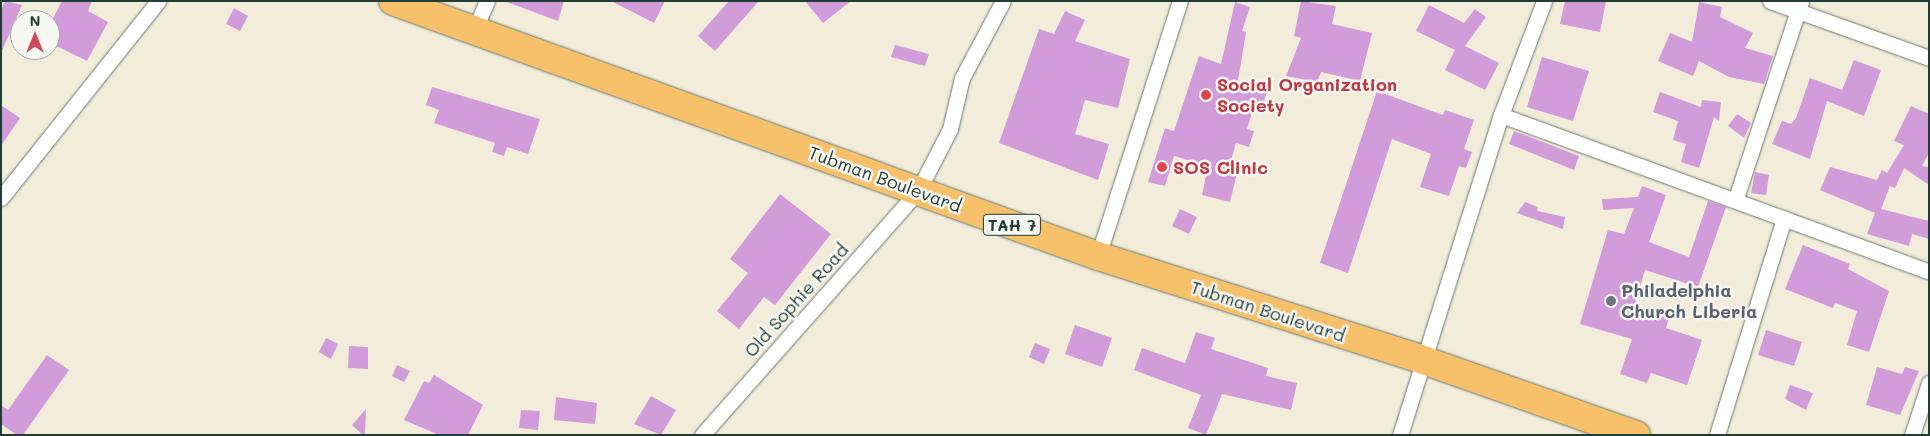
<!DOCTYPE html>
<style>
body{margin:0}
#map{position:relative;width:1930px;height:436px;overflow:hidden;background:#f2ecda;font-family:Mali,sans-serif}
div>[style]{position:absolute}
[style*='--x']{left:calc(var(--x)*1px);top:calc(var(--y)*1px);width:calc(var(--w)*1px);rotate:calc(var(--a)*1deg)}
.building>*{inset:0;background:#d29cda}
.roads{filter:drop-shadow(0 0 1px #697a6e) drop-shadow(0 0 1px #697a6e)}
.street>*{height:15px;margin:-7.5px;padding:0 7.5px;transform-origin:7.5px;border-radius:7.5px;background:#fff}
.highway>*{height:28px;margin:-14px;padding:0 14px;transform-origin:14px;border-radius:14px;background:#f7c06b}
.dots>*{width:14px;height:14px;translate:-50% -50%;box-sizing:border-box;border:2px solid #f6f6f2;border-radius:50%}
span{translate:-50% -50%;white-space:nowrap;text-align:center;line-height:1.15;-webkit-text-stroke:5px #f6f6f2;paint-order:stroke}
.shield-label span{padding:1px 4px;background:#f6f6f2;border:1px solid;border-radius:4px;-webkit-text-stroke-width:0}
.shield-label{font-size:16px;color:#1f3d34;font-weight:700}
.health-label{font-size:18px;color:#be3a42;font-weight:700}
.left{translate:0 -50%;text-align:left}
.street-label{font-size:18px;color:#1f3d34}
.worship-label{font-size:18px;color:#5b616d;font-weight:700}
.frame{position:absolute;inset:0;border:2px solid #1f3d34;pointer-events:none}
.north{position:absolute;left:10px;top:10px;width:50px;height:50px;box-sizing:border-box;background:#f6f6f2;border:1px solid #a0aca6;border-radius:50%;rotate:0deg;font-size:14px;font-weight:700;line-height:20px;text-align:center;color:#1f3d34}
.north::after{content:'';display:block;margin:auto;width:18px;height:22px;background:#d1495b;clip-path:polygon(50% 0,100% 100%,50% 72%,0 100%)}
</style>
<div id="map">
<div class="building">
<i style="clip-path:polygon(5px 1px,22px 5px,1px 53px,1px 10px)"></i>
<i style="clip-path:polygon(62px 1px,92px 1px,88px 11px,108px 22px,87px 61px,50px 43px,50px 24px)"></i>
<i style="clip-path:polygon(504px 1px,564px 1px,558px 21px)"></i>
<i style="clip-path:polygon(611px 1px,665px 1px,654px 23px)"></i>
<i style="clip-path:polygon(729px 1px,759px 1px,715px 51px,698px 36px)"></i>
<i style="clip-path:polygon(805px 1px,851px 1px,823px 23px)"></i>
<i style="clip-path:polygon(1301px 1px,1336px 6px,1332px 24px,1372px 33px,1360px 81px,1321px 72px,1317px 82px,1286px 76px,1301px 38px,1294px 36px)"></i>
<i style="clip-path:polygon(1565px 1px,1606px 1px,1600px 32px,1560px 24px)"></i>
<i style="clip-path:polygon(1235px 2px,1250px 7px,1242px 31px,1246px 32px,1238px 81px,1268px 89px,1262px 108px,1254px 106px,1247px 129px,1254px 131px,1249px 147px,1236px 143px,1228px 171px,1237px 173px,1230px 202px,1202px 195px,1208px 166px,1174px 156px,1165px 186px,1148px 182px,1165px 128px,1174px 131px,1199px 56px,1221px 64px)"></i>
<i style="clip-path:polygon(1699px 2px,1722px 7px,1720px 17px,1753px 33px,1745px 48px,1773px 56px,1764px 84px,1729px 77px,1699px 61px,1693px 76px,1658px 61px,1670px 33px,1692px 42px)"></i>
<i style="clip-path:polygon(1429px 5px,1464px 23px,1475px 9px,1486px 17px,1465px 46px,1499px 63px,1485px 90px,1445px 70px,1455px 50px,1416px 31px)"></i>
<i style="clip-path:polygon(234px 8px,248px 16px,240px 31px,226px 24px)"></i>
<i style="clip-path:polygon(1065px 11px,1085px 20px,1075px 41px,1130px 59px,1118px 108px,1085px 100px,1075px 134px,1109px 144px,1098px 180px,999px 143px,1039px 29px,1054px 34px)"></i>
<i style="clip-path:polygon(895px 45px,929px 54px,925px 66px,891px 57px)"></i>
<i style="clip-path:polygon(1542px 57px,1589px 71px,1573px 121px,1527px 107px)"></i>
<i style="clip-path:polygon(1854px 60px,1881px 70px,1864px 116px,1827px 101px,1810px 159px,1772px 144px,1782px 121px,1791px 124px,1796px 118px,1810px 78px,1842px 90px)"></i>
<i style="clip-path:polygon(432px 87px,540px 119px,528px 154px,507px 147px,504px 156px,492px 152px,495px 143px,434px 123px,439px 110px,426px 105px)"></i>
<i style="clip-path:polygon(1377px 91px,1443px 115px,1445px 110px,1474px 120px,1464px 149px,1472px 152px,1466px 168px,1459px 166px,1449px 196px,1420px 187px,1431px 154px,1392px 139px,1348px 273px,1320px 263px)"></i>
<i style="clip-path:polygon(1660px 92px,1701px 107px,1702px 100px,1721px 102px,1719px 121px,1714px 117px,1699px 168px,1681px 162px,1686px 144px,1673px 140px,1678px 121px,1653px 112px)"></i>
<i style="clip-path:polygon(1px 105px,20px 118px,1px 146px)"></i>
<i style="clip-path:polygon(1911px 106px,1929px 114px,1929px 153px,1922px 166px,1929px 167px,1929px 185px,1904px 168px,1895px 188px,1890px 186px,1881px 209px,1929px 221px,1929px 239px,1912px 234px,1909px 246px,1867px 234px,1875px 213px,1820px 190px,1830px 167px,1877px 180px,1882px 170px,1887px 173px,1904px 145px,1894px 141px)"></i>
<i style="clip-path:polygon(1737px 114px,1751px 123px,1744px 138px,1728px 126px)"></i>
<i style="clip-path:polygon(1514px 131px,1579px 156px,1574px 170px,1509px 144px)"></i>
<i style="clip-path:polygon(1755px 172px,1769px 175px,1766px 195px,1751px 193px)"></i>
<i style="clip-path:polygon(1642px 186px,1666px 195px,1649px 242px,1689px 257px,1708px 201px,1726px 207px,1698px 287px,1645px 270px,1634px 307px,1669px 318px,1666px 328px,1702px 340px,1687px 385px,1651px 373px,1647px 383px,1620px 374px,1632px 339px,1580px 324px,1608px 230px,1624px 234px,1634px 208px,1603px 210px,1602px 199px,1638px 197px)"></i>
<i style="clip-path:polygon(780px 194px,831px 234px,775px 305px,764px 297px,739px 329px,717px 311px,748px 273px,730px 259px)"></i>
<i style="clip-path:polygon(1525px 202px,1538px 207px,1537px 211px,1565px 217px,1563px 229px,1517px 213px)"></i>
<i style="clip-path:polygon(1180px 209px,1197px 217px,1189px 234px,1172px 226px)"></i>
<i style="clip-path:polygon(1803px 245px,1850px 264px,1848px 269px,1889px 291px,1869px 352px,1847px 345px,1857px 311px,1835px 303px,1833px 308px,1785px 289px)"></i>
<i style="clip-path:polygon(1075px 325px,1112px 338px,1102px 367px,1065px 354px)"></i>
<i style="clip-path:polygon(1766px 330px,1802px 342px,1794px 366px,1758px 355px)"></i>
<i style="clip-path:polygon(1196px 332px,1215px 338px,1211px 349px,1268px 368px,1266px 376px,1297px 383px,1291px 410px,1222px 394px,1206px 435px,1188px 428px,1201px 395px,1134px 370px,1142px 348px,1185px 363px)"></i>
<i style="clip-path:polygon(326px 338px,338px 344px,331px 359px,319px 352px)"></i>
<i style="clip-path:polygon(1035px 343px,1050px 349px,1044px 364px,1029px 357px)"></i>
<i style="clip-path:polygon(349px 346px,368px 347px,368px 369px,348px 368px)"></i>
<i style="clip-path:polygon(47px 355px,69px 370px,23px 435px,17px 435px,1px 424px,1px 405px,8px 410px)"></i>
<i style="clip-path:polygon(397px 365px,410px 371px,404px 382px,392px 376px)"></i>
<i style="clip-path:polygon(1877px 367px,1902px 374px,1905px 367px,1919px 371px,1900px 415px,1866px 405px)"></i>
<i style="clip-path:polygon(434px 375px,483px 405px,468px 435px,439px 435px,404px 420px,424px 381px,429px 383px)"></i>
<i style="clip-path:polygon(1790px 385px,1813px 393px,1806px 410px,1785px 399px)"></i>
<i style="clip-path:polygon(651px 396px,676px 410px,661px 435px,634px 424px)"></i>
<i style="clip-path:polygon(556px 397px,597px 403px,595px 424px,554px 420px)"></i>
<i style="clip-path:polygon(366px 409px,365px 435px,363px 435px,352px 425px)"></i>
<i style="clip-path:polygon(521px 410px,540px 411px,538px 430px,519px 428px)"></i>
</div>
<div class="roads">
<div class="street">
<i style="--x:1770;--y:1;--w:169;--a:19.7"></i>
<i style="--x:475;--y:29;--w:30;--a:-67"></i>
<i style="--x:1501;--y:115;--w:456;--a:20.1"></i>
<i style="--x:1;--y:198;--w:252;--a:-51.4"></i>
<i style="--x:1736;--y:198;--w:207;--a:-71.7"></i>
<i style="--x:1098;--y:256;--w:268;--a:-72.2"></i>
<i style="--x:702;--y:435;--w:326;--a:-48.5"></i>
<i style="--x:918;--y:191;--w:70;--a:-62.7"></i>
<i style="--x:950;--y:129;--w:52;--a:-76.8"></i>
<i style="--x:962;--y:78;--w:87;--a:-62"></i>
<i style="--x:1400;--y:435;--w:336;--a:-72.5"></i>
<i style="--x:1501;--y:115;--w:122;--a:-69.3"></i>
<i style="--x:1717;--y:435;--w:227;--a:-72.8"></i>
<i style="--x:1912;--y:435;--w:55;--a:-71.9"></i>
</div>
<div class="highway">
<i style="--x:393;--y:1;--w:750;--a:19.89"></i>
<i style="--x:1098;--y:256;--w:341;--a:17.7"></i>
<i style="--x:1423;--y:360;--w:226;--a:19.4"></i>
</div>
</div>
<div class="dots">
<i style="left:1206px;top:95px;background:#e0444e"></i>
<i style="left:1162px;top:167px;background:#e0444e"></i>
<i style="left:1611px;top:301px;background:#6b7280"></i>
</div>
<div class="shield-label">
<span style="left:1012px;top:225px">TAH 7</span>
</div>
<div class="health-label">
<span class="left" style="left:1217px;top:95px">Social Organization<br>Society</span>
<span class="left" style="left:1173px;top:167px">SOS Clinic</span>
</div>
<div class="street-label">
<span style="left:885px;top:179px;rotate:20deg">Tubman Boulevard</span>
<span style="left:796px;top:300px;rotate:-48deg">Old Sophie Road</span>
<span style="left:1268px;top:311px;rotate:18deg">Tubman Boulevard</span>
</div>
<div class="worship-label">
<span class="left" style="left:1621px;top:301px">Philadelphia<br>Church Liberia</span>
</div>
<div class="frame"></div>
<div class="north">N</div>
</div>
